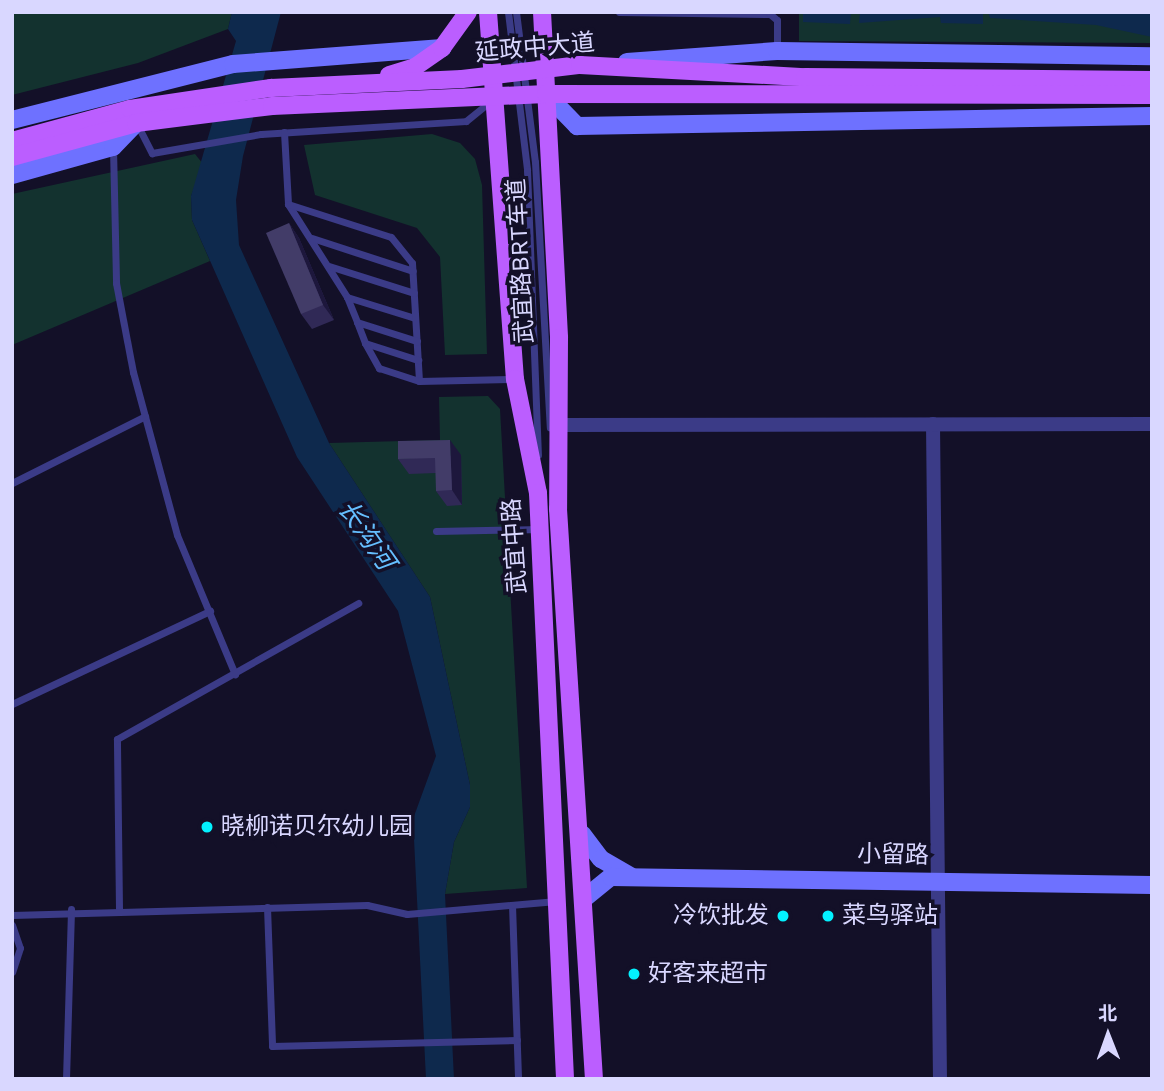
<!DOCTYPE html>
<meta charset="utf-8">
<style>
body{margin:0}
#map{position:relative;width:1164px;height:1091px;overflow:hidden;background:#131028;font-family:"Work Sans","Noto Sans SC",sans-serif}
div>[style]{position:absolute}
[style*='--x']{left:calc(var(--x)*1px);top:calc(var(--y)*1px);width:calc(var(--w)*1px);rotate:calc(var(--a)*1deg)}
.green>*{inset:0;background:#13322f}
.water>*{inset:0;background:#0e294d}
.lane>*{height:7px;margin:-3.5px;padding:0 3.5px;transform-origin:3.5px;border-radius:3.5px;background:#3b3b87}
.street>*{height:14px;margin:-7px;padding:0 7px;transform-origin:7px;border-radius:7px;background:#3b3b87}
.secondary>*{height:18px;margin:-9px;padding:0 9px;transform-origin:9px;border-radius:9px;background:#6e71ff}
.primary>*{height:18px;margin:-9px;padding:0 9px;transform-origin:9px;border-radius:9px;background:#bb5eff}
.wall>*{inset:0;background:#302956}
.shaded-wall>*{inset:0;background:#1d173c}
.building>*{inset:0;background:#423c68}
.dots>*{width:19px;height:19px;translate:-50% -50%;box-sizing:border-box;border:4px solid #131028;border-radius:50%}
span{translate:-50% -50%;white-space:nowrap;text-align:center;line-height:1.15;-webkit-text-stroke:7px #131028;paint-order:stroke}
.street-label{font-size:24px;color:#d9d7ff}
.poi-label{font-size:24px;color:#d9d7ff}
.left{translate:0 -50%;text-align:left}
.right{translate:-100% -50%;text-align:right}
.water-label{font-size:26px;color:#65bfff;font-style:italic}
.frame{position:absolute;inset:0;border:14px solid #d9d7ff;pointer-events:none}
.north{position:absolute;left:1073px;top:1000px;width:70px;height:70px;-webkit-text-stroke:5px #131028;paint-order:stroke;rotate:359deg;font-size:19px;font-weight:700;line-height:28px;text-align:center;color:#d9d7ff}
.north::after{content:'';display:block;margin:auto;width:24px;height:32px;background:#d9d7ff;clip-path:polygon(50% 0,100% 100%,50% 72%,0 100%)}
</style>
<div id="map">
<div class="green">
<i style="clip-path:polygon(12px 12px,232px 12px,228px 29px,138px 63px,12px 95px)"></i>
<i style="clip-path:polygon(799px 12px,1152px 12px,1152px 43px,799px 41px)"></i>
<i style="clip-path:polygon(432px 134px,460px 143px,475px 159px,482px 185px,487px 354px,445px 355px,440px 257px,417px 228px,315px 195px,304px 145px)"></i>
<i style="clip-path:polygon(195px 154px,203px 164px,191px 196px,192px 220px,210px 261px,12px 345px,12px 194px)"></i>
<i style="clip-path:polygon(488px 396px,500px 409px,527px 888px,445px 894px,454px 842px,470px 807px,470px 785px,430px 597px,329px 443px,440px 440px,439px 397px)"></i>
</div>
<div class="water">
<i style="clip-path:polygon(232px 12px,281px 12px,243px 156px,236px 200px,239px 245px,329px 443px,430px 597px,470px 785px,470px 807px,454px 842px,445px 894px,454px 1079px,426px 1079px,413px 819px,436px 756px,398px 611px,297px 457px,192px 220px,191px 196px,236px 41px,228px 29px)"></i>
<i style="clip-path:polygon(803px 12px,851px 12px,850px 24px,803px 22px)"></i>
<i style="clip-path:polygon(860px 12px,983px 12px,983px 24px,941px 23px,940px 17px,859px 23px)"></i>
<i style="clip-path:polygon(988px 12px,1152px 12px,1152px 37px,1096px 25px,990px 18px)"></i>
</div>
<div class="lane">
<i style="--x:508;--y:12;--w:159;--a:83.1"></i>
<i style="--x:527;--y:170;--w:285;--a:87.8"></i>
<i style="--x:516;--y:12;--w:151;--a:82.8"></i>
<i style="--x:535;--y:162;--w:266;--a:86.8"></i>
<i style="--x:619;--y:12;--w:151;--a:0.8"></i>
<i style="--x:770;--y:14;--w:9;--a:41"></i>
<i style="--x:777;--y:20;--w:30;--a:90"></i>
<i style="--x:137;--y:124;--w:33;--a:63"></i>
<i style="--x:152;--y:153;--w:111;--a:-9.9"></i>
<i style="--x:261;--y:134;--w:205;--a:-3.6"></i>
<i style="--x:466;--y:121;--w:32;--a:-39"></i>
<i style="--x:284;--y:132;--w:72;--a:86.8"></i>
<i style="--x:288;--y:204;--w:110;--a:57.6"></i>
<i style="--x:347;--y:297;--w:71;--a:17.2"></i>
<i style="--x:113;--y:148;--w:135;--a:88.7"></i>
<i style="--x:116;--y:283;--w:91;--a:79.2"></i>
<i style="--x:133;--y:372;--w:169;--a:74.9"></i>
<i style="--x:177;--y:535;--w:151;--a:67.4"></i>
<i style="--x:288;--y:204;--w:108;--a:17.8"></i>
<i style="--x:391;--y:237;--w:33;--a:51"></i>
<i style="--x:412;--y:263;--w:118;--a:86.6"></i>
<i style="--x:312;--y:238;--w:106;--a:18.1"></i>
<i style="--x:329;--y:266;--w:89;--a:17.6"></i>
<i style="--x:347;--y:297;--w:27;--a:68"></i>
<i style="--x:357;--y:322;--w:63;--a:17.6"></i>
<i style="--x:357;--y:322;--w:22;--a:69"></i>
<i style="--x:365;--y:343;--w:56;--a:17.8"></i>
<i style="--x:365;--y:343;--w:29;--a:61"></i>
<i style="--x:379;--y:368;--w:42;--a:18"></i>
<i style="--x:419;--y:381;--w:96;--a:-1.2"></i>
<i style="--x:12;--y:483;--w:149;--a:-26.7"></i>
<i style="--x:436;--y:531;--w:103;--a:-1.1"></i>
<i style="--x:12;--y:704;--w:219;--a:-25.2"></i>
<i style="--x:512;--y:905;--w:174;--a:88"></i>
<i style="--x:267;--y:907;--w:139;--a:87.9"></i>
<i style="--x:272;--y:1046;--w:245;--a:-1.4"></i>
<i style="--x:119;--y:908;--w:169;--a:-90.7"></i>
<i style="--x:117;--y:739;--w:277;--a:-29.4"></i>
<i style="--x:12;--y:915;--w:355;--a:-1.6"></i>
<i style="--x:367;--y:905;--w:41;--a:12.7"></i>
<i style="--x:407;--y:914;--w:150;--a:-5"></i>
<i style="--x:12;--y:925;--w:24;--a:71"></i>
<i style="--x:20;--y:948;--w:25;--a:108"></i>
<i style="--x:66;--y:1079;--w:170;--a:-88.3"></i>
</div>
<div class="street">
<i style="--x:933;--y:424;--w:655;--a:89.39"></i>
<i style="--x:559;--y:425;--w:593;--a:-0.1"></i>
</div>
<div class="secondary">
<i style="--x:627;--y:62;--w:150;--a:-4.2"></i>
<i style="--x:777;--y:51;--w:375;--a:0.8"></i>
<i style="--x:546;--y:94;--w:45;--a:45.9"></i>
<i style="--x:577;--y:126;--w:575;--a:-1"></i>
<i style="--x:12;--y:120;--w:228;--a:-14.2"></i>
<i style="--x:233;--y:64;--w:210;--a:-4.4"></i>
<i style="--x:12;--y:175;--w:105;--a:-15.5"></i>
<i style="--x:113;--y:147;--w:33;--a:-46"></i>
<i style="--x:582;--y:834;--w:31;--a:53"></i>
<i style="--x:601;--y:859;--w:34;--a:30"></i>
<i style="--x:586;--y:897;--w:32;--a:-39"></i>
<i style="--x:611;--y:877;--w:541;--a:0.85"></i>
</div>
<div class="primary">
<i style="--x:488;--y:12;--w:368;--a:85.8"></i>
<i style="--x:515;--y:379;--w:116;--a:78.6"></i>
<i style="--x:538;--y:493;--w:587;--a:87.36"></i>
<i style="--x:542;--y:12;--w:326;--a:87"></i>
<i style="--x:559;--y:338;--w:171;--a:90.3"></i>
<i style="--x:558;--y:509;--w:571;--a:86.39"></i>
<i style="--x:389;--y:75;--w:27;--a:-17"></i>
<i style="--x:415;--y:67;--w:33;--a:-35"></i>
<i style="--x:442;--y:48;--w:44;--a:-54.2"></i>
<i style="--x:12;--y:141;--w:122;--a:-15.2"></i>
<i style="--x:130;--y:109;--w:143;--a:-8.5"></i>
<i style="--x:271;--y:88;--w:191;--a:-2.7"></i>
<i style="--x:462;--y:79;--w:119;--a:-6.8"></i>
<i style="--x:580;--y:65;--w:225;--a:3.1"></i>
<i style="--x:805;--y:77;--w:347;--a:0.5"></i>
<i style="--x:12;--y:157;--w:129;--a:-15.3"></i>
<i style="--x:136;--y:123;--w:137;--a:-7.1"></i>
<i style="--x:272;--y:106;--w:274;--a:-2.5"></i>
<i style="--x:546;--y:94;--w:606;--a:0.09"></i>
</div>
<div class="wall">
<i style="clip-path:polygon(289px 223px,299px 238px,334px 320px,312px 329px,301px 314px)"></i>
<i style="clip-path:polygon(461px 455px,462px 505px,447px 506px,436px 491px,436px 473px,409px 474px,398px 459px)"></i>
</div>
<div class="shaded-wall">
<i style="clip-path:polygon(289px 223px,299px 238px,334px 320px,323px 305px)"></i>
<i style="clip-path:polygon(450px 440px,461px 455px,462px 505px,452px 490px)"></i>
</div>
<div class="building">
<i style="clip-path:polygon(289px 223px,323px 305px,301px 314px,266px 233px)"></i>
<i style="clip-path:polygon(450px 440px,452px 490px,436px 491px,435px 458px,398px 459px,398px 441px)"></i>
</div>
<div class="dots">
<i style="left:207px;top:827px;background:#03f1ff"></i>
<i style="left:783px;top:916px;background:#03f1ff"></i>
<i style="left:828px;top:916px;background:#03f1ff"></i>
<i style="left:634px;top:974px;background:#03f1ff"></i>
</div>
<div class="street-label">
<span style="left:535px;top:48px;rotate:-5deg">延政中大道</span>
<span style="left:521px;top:261px;rotate:-93deg">武宜路BRT车道</span>
<span style="left:515px;top:546px;rotate:-94deg">武宜中路</span>
<span style="left:893px;top:855px;rotate:1deg">小留路</span>
</div>
<div class="poi-label">
<span class="left" style="left:221px;top:827px">晓柳诺贝尔幼儿园</span>
<span class="right" style="left:769px;top:916px">冷饮批发</span>
<span class="left" style="left:842px;top:916px">菜鸟驿站</span>
<span class="left" style="left:648px;top:974px">好客来超市</span>
</div>
<div class="water-label">
<span style="left:366px;top:535px;rotate:55deg">长沟河</span>
</div>
<div class="frame"></div>
<div class="north">北</div>
</div>
